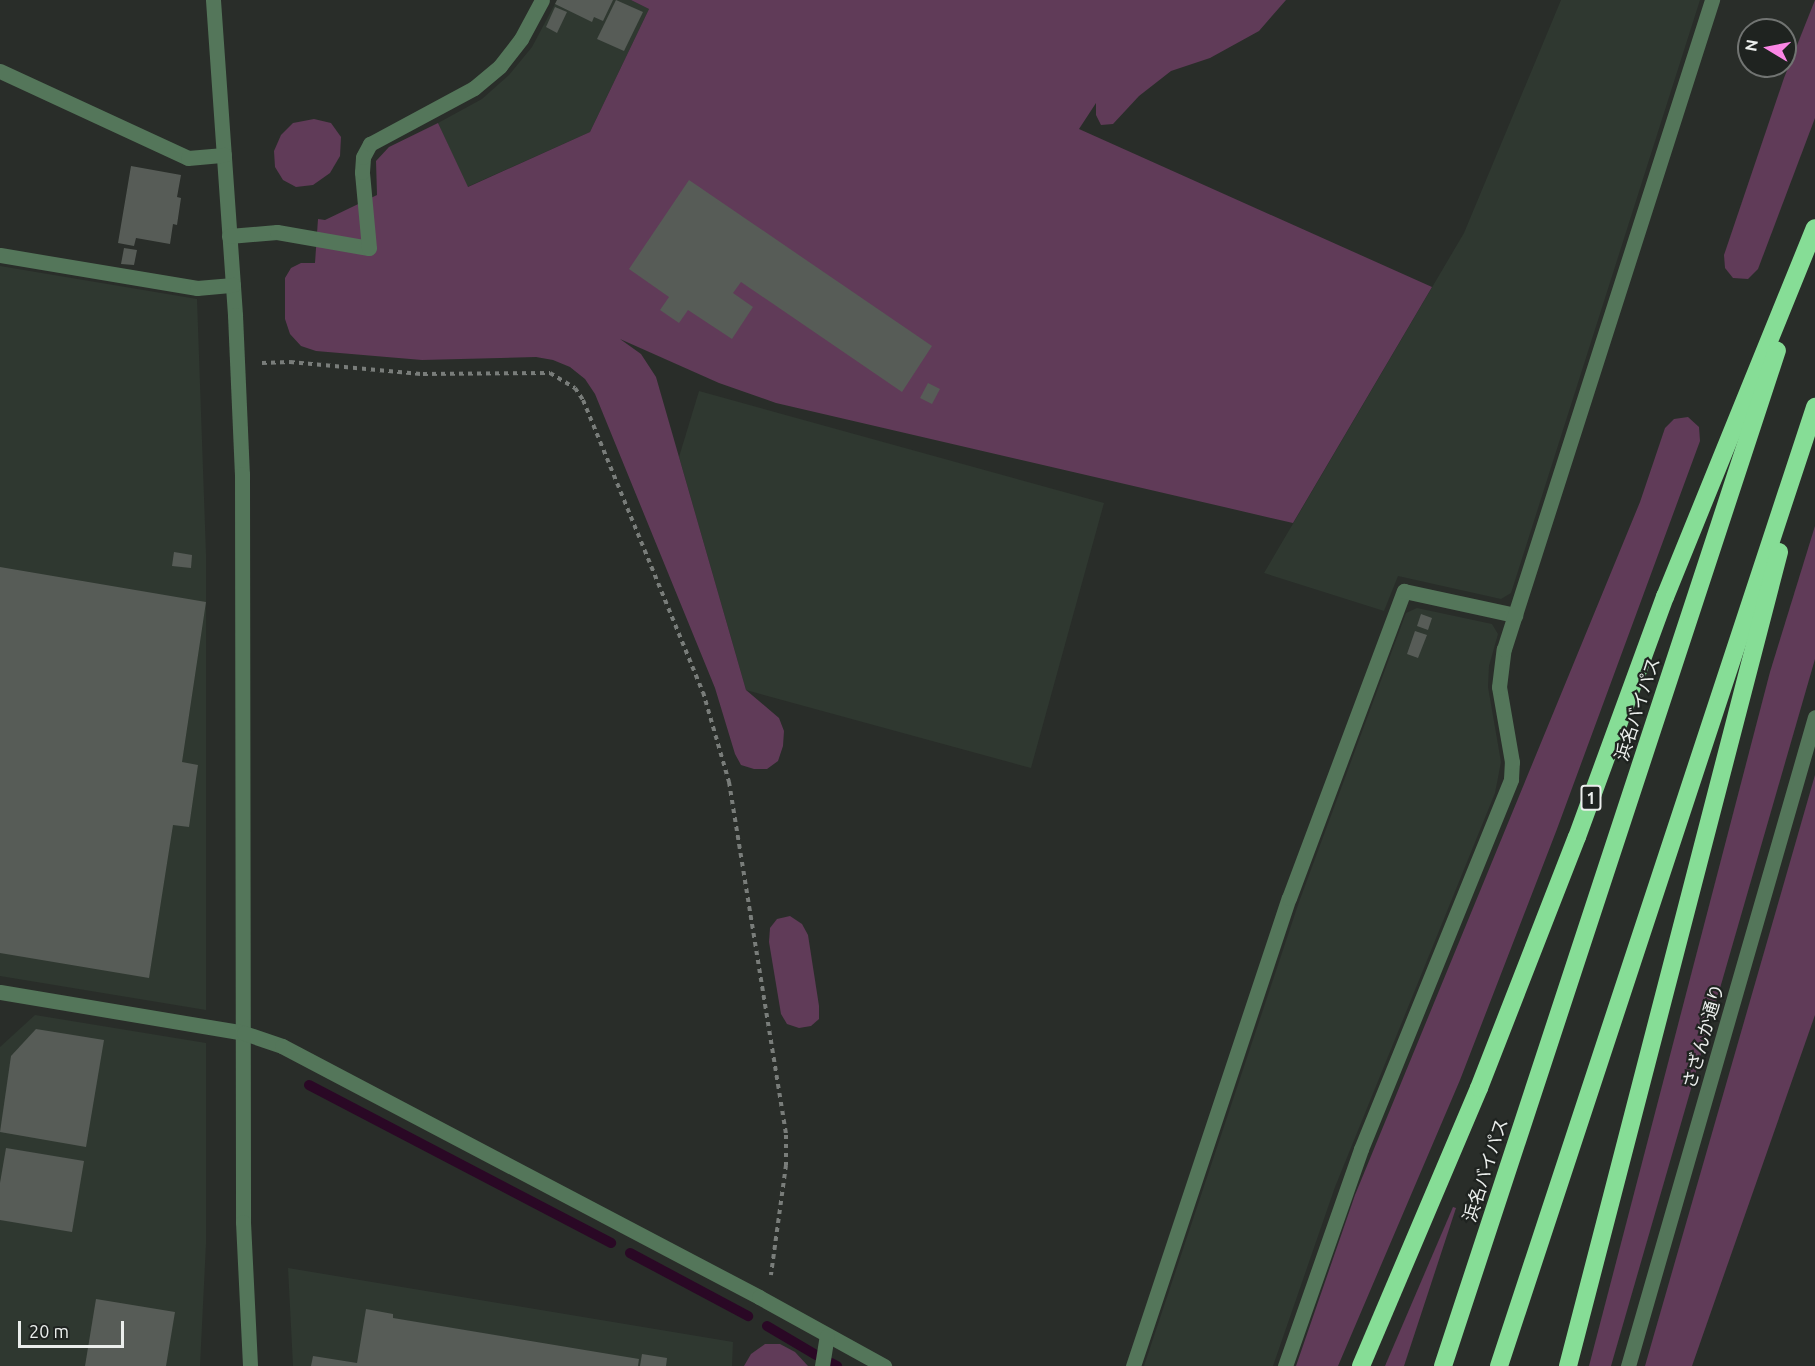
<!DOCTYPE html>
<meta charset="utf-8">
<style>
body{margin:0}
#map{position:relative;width:1815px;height:1366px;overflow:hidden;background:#292d29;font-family:Ubuntu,"Noto Sans JP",sans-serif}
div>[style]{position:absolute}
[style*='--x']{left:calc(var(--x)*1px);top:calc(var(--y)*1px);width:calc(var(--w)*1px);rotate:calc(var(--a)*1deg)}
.built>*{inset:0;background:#2f3830}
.green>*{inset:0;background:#603b58}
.stream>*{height:10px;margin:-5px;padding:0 5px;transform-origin:5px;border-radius:5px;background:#2a0825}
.building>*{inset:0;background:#575c57}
.path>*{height:4px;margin-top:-2px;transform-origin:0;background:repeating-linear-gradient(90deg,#797d7a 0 4.5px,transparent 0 9px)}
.minor>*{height:15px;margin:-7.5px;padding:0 7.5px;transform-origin:7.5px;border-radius:7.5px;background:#54765a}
.highway>*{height:18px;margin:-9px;padding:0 9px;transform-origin:9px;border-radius:9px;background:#86dd96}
span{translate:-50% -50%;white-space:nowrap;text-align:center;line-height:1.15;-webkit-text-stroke:4.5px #1f2320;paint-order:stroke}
.shield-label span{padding:2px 4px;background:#1f2320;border:2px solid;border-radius:4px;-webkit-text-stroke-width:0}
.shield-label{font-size:16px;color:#ebeeec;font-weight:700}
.street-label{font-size:18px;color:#ebeeec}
.north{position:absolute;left:1737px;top:18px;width:60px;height:60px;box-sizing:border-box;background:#1f2320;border:2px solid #717472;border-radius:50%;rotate:280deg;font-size:16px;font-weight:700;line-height:24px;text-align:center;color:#ebeeec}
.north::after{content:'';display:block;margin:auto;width:21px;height:27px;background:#fb86e5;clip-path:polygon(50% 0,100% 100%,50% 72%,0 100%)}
.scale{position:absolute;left:18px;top:1321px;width:106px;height:27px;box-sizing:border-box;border:3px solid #ebeeec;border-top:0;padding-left:8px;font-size:18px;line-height:21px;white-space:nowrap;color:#ebeeec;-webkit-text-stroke:4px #1f2320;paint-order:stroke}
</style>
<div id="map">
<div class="built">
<i style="clip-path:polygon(557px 0,631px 0,649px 9px,590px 132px,467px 187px,438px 123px,482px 99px,509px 75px,532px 47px)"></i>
<i style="clip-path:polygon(1561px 0,1700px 0,1511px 593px,1501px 599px,1398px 576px,1384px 611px,1264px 573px,1464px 233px)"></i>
<i style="clip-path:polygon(0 266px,197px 299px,206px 554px,206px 1010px,0 976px)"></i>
<i style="clip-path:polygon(699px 391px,1104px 503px,1031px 768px,746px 690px,679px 457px)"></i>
<i style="clip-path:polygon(1417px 608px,1492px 624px,1498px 634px,1489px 666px,1488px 687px,1501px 762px,1495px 793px,1335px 1187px,1273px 1366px,1144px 1366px,1299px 902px,1406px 613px)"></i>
<i style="clip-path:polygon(35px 1015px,206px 1043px,206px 1244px,200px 1366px,0 1366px,0 1047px)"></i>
<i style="clip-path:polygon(288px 1268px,733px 1342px,732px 1366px,293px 1366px)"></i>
</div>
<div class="green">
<i style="clip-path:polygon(631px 0,1286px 0,1259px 31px,1210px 58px,1171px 71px,1139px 96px,1113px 124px,1101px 125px,1096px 115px,1096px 103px,1079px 129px,1432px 287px,1293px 523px,776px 403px,719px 383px,620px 339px,641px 354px,656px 377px,746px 690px,779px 718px,784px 731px,783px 746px,778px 761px,767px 769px,754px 769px,741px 765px,735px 754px,715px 688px,595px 394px,585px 379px,570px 367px,553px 360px,536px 357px,422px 360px,316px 351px,301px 346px,290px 334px,285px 319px,285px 278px,291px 268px,301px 263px,315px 263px,318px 219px,325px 220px,377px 195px,376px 161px,389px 147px,438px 123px,468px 187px,590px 132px,649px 9px)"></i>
<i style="clip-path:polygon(1815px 0,1815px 118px,1758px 269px,1748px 279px,1733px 278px,1725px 268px,1724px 255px,1784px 78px)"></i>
<i style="clip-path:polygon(314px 119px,331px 123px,341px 137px,340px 156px,330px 173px,313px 185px,296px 187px,283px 180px,275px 167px,274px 151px,281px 135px,293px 123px)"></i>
<i style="clip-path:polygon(1688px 417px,1699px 427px,1700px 441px,1557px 829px,1460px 1080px,1338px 1366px,1296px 1366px,1355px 1195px,1640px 502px,1665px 428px,1674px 419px)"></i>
<i style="clip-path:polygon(1815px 526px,1815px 659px,1611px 1366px,1589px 1366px,1770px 672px)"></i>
<i style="clip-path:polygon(1815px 775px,1815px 1015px,1692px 1366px,1645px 1366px)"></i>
<i style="clip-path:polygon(790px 916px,802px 924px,808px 935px,819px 1006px,819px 1019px,811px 1026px,799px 1028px,787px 1024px,781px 1014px,769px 942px,770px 928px,777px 919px)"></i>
<i style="clip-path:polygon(1453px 1207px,1456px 1208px,1404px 1366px,1385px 1366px)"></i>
<i style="clip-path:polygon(765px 1344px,780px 1344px,795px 1352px,808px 1366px,744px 1366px,751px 1354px)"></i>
</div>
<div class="stream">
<i style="--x:309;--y:1085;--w:341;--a:27.6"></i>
<i style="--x:630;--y:1253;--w:134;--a:28.1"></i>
<i style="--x:767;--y:1326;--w:57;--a:30.6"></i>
<i style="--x:831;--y:1363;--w:7;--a:27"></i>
</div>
<div class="building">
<i style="clip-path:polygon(557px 0,613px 0,603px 21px,594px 17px,592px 22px,555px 4px)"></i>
<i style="clip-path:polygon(616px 0,643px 12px,624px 51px,597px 39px)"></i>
<i style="clip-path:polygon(555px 7px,567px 12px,557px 33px,546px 27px)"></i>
<i style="clip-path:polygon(131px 166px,181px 175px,177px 197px,181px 198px,177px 225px,173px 224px,170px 244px,136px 238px,134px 246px,118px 243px)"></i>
<i style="clip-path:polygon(689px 180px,932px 346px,902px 392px,741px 282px,733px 293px,753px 307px,732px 339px,688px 310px,679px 323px,660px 310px,669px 297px,629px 269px)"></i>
<i style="clip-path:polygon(124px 248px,137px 250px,134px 265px,121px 264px)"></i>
<i style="clip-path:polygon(928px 383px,940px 389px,932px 404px,920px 398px)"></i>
<i style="clip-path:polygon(174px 552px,192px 555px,191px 568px,172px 566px)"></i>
<i style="clip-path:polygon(0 567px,206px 602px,182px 762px,198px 765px,189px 827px,173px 825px,149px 978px,0 953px)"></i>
<i style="clip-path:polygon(1421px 614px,1432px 618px,1428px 630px,1417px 626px)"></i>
<i style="clip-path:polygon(1415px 631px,1427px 635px,1418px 658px,1407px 654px)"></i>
<i style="clip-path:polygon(36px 1029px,104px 1040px,86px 1147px,0 1132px,11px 1056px)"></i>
<i style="clip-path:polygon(6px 1148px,84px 1161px,72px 1232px,0 1220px,0 1183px)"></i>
<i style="clip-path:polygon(96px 1299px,175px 1312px,166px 1366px,85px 1366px)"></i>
<i style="clip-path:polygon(366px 1309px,393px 1314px,393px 1318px,639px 1359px,638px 1366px,311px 1366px,313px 1356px,357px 1363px)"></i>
<i style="clip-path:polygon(642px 1354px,667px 1358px,666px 1366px,640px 1366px)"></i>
</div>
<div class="path">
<i style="--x:262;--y:363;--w:28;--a:-2"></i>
<i style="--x:290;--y:362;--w:134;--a:5.2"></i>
<i style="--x:423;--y:374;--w:127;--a:-0.5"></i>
<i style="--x:550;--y:373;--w:29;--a:31"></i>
<i style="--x:575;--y:388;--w:14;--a:56"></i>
<i style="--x:583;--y:400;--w:316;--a:67.7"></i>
<i style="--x:703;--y:692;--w:94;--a:73.9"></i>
<i style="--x:729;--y:782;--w:358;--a:80.8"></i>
<i style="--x:786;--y:1135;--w:30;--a:90"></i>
<i style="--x:786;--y:1165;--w:111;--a:97.8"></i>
</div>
<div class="minor">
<i style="--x:213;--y:0;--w:316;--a:86"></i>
<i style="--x:235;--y:315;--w:159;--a:87.5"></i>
<i style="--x:242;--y:474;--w:748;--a:89.92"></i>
<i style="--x:243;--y:1222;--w:144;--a:87.2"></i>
<i style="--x:0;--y:71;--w:207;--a:24.8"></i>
<i style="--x:188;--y:158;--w:36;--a:-5"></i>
<i style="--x:229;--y:236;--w:48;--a:-4.8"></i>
<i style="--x:277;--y:232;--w:93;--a:9.9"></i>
<i style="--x:369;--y:248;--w:76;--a:-95.3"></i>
<i style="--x:362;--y:172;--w:15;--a:-86"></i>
<i style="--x:363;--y:157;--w:15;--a:-62"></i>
<i style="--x:370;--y:144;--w:118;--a:-28.3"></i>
<i style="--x:474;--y:88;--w:34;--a:-40"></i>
<i style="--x:500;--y:66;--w:34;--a:-52"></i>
<i style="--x:521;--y:39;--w:44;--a:-61.7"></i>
<i style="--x:0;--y:255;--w:200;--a:9.5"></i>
<i style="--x:197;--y:288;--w:36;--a:-5"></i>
<i style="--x:0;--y:992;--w:247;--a:9.5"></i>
<i style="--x:244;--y:1033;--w:40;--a:18.9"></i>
<i style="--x:282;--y:1046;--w:539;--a:27.75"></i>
<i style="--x:759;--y:1297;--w:143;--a:28.9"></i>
<i style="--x:822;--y:1366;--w:30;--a:-81"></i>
<i style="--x:1133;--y:1366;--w:493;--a:-71.6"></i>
<i style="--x:1289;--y:898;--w:328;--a:-69.5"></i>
<i style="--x:1404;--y:591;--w:114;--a:12.2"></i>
<i style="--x:1285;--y:1366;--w:230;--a:-70.7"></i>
<i style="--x:1361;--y:1149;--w:399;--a:-67.9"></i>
<i style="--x:1511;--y:779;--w:17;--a:-87"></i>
<i style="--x:1512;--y:762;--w:76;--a:-99.8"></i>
<i style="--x:1499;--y:687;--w:38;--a:-83"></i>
<i style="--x:1504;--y:649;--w:682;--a:-72.23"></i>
<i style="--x:1628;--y:1366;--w:675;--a:-73.93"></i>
</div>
<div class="highway">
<i style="--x:1361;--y:1366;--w:302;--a:-67"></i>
<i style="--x:1479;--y:1088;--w:269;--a:-68.7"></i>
<i style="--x:1577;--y:837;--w:256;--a:-69.9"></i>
<i style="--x:1665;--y:597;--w:398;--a:-67.9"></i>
<i style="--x:1443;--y:1366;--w:1069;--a:-71.8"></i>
<i style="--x:1499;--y:1366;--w:1010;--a:-71.76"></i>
<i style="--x:1568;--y:1366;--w:841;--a:-75.47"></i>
</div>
<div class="shield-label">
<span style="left:1591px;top:798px">1</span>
</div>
<div class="street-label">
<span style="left:1637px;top:709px;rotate:-72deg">浜名バイパス</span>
<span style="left:1703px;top:1036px;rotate:-74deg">さざんか通り</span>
<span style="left:1485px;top:1170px;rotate:-72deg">浜名バイパス</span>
</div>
<div class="north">N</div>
<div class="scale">20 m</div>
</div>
